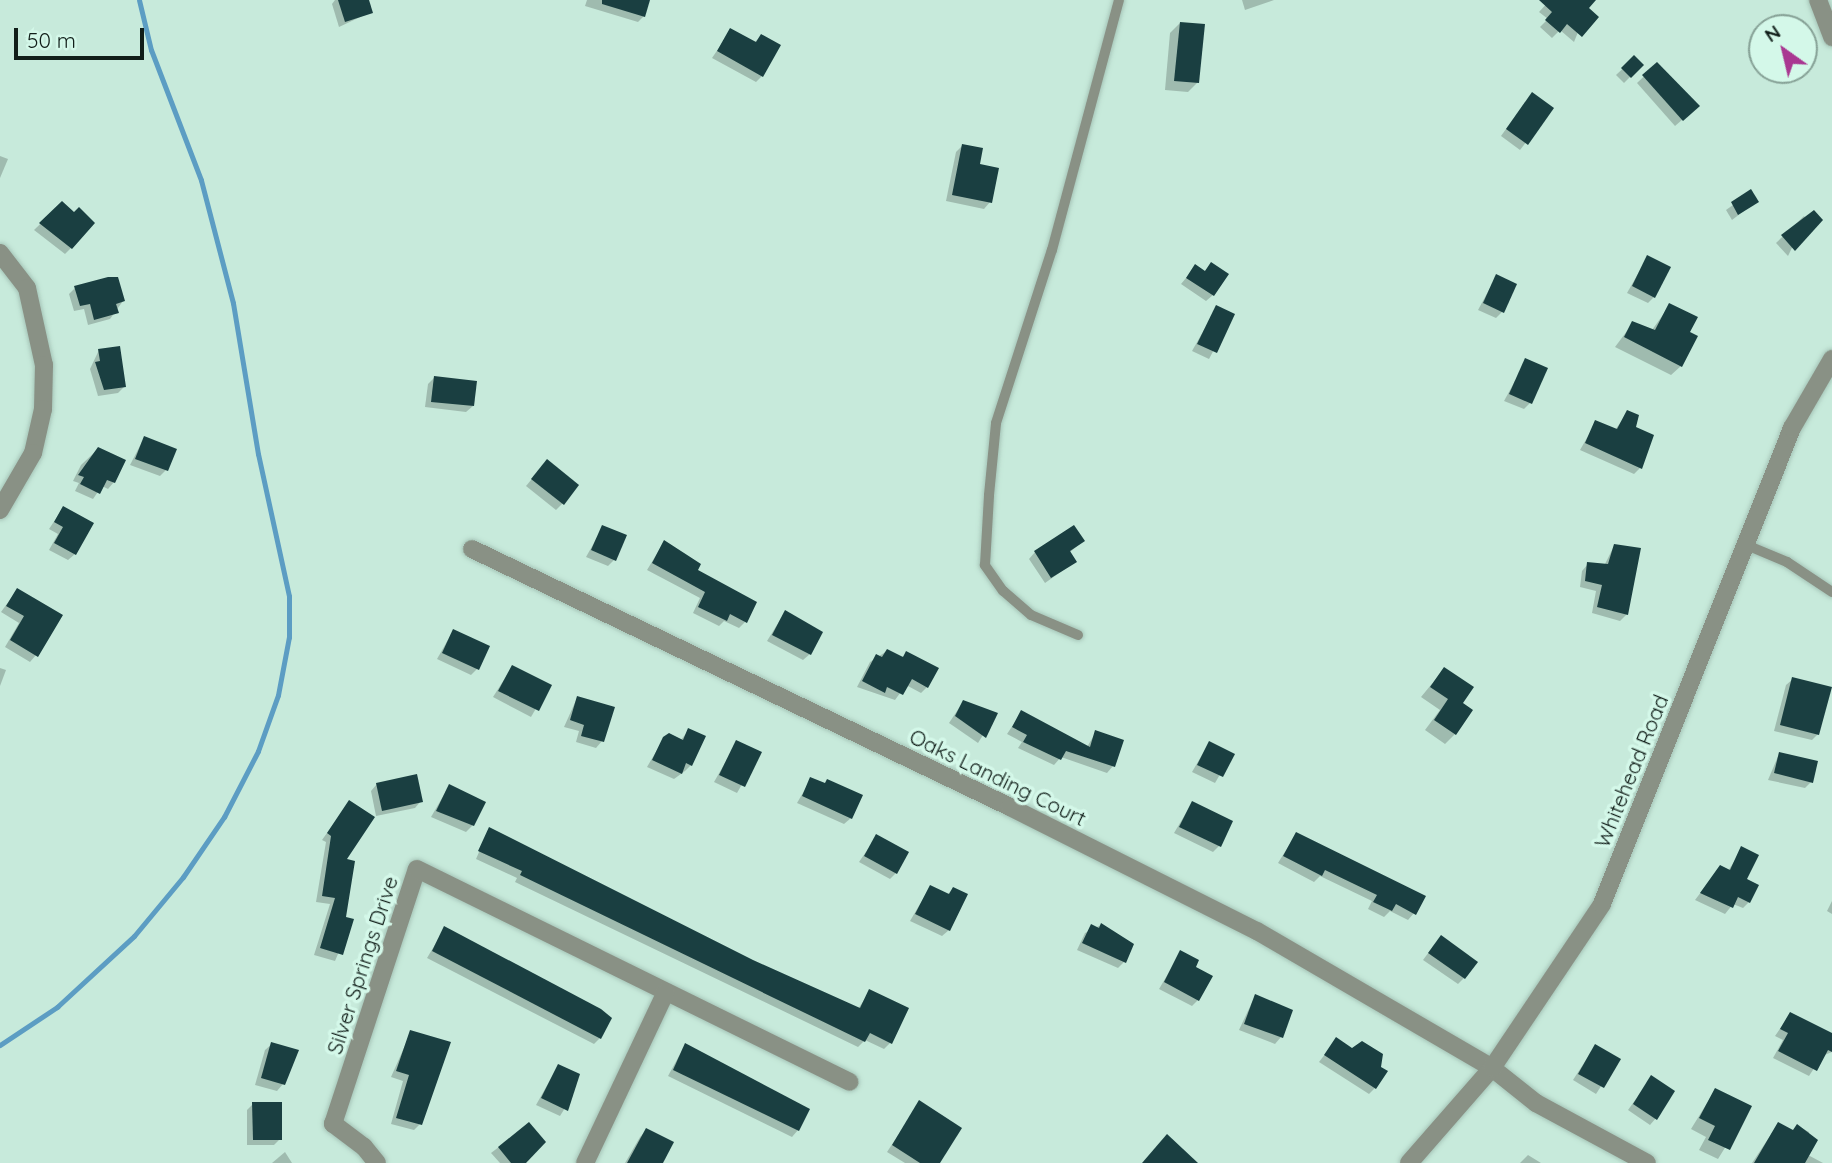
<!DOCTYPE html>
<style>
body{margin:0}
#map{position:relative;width:1832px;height:1163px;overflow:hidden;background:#c7eadb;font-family:Quicksand,sans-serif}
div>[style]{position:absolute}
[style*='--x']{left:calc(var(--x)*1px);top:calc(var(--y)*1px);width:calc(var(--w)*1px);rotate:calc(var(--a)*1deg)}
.shadow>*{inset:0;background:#0003}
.stream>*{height:5px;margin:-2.5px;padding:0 2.5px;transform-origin:2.5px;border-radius:2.5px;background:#5c9dc3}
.building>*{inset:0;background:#1a3f41}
.roads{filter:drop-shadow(0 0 2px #a6c5b8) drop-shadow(0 0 2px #a6c5b8)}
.service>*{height:10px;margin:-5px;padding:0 5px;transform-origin:5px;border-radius:5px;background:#899185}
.minor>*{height:18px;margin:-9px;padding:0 9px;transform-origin:9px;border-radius:9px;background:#899185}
.tertiary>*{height:18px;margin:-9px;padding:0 9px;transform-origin:9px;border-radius:9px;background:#899185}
span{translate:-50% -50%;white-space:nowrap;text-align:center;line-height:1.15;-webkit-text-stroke:7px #d4f8e9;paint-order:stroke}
.street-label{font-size:21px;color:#111e19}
.north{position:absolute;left:1748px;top:14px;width:70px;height:70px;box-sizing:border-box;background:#d4f8e9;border:2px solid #86a196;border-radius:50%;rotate:326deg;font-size:19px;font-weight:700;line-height:28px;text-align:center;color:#111e19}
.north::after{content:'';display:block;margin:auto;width:24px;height:32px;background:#a93791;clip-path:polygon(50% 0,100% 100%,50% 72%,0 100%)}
.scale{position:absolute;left:14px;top:28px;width:130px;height:32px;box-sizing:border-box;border:4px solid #111e19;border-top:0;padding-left:9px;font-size:21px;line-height:24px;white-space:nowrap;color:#111e19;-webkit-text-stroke:5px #d4f8e9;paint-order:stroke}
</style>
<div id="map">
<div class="shadow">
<i style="clip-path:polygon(335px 0,367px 0,371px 12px,339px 27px,332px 4px)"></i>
<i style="clip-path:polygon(587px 0,642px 0,644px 16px,638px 22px,585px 6px)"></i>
<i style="clip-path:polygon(1242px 0,1274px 0,1245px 10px)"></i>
<i style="clip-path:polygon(1550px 0,1591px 0,1574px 42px,1560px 30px,1552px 38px,1540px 27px,1548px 19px,1539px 12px)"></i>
<i style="clip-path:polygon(1180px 23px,1198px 82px,1188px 92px,1165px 90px,1170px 33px)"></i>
<i style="clip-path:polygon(731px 30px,754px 43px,761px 36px,762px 76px,756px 82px,712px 58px)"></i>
<i style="clip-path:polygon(1634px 58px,1642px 65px,1624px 83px,1616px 75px)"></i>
<i style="clip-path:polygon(1657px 64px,1698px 106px,1675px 126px,1637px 83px)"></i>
<i style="clip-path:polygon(1526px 101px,1552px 108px,1520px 150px,1501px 136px)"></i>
<i style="clip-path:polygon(962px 146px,978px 166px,990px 202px,984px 209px,946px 201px,956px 152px)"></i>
<i style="clip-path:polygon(0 156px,8px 159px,0 178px)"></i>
<i style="clip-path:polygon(1751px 192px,1757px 201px,1732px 220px,1726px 210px)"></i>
<i style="clip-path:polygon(62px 203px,71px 248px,65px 254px,34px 230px)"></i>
<i style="clip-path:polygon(1804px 216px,1806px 219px,1788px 256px,1776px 243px)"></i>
<i style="clip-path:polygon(1647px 258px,1654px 297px,1648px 303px,1627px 293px)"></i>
<i style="clip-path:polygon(1211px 264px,1213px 295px,1206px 301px,1181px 284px,1196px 266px,1204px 272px)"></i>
<i style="clip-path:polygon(1496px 277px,1502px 312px,1496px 318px,1478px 310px)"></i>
<i style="clip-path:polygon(75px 288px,123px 301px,110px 319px,88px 325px,84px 309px,74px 311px,69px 294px)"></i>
<i style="clip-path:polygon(1670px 305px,1688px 332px,1681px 366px,1671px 375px,1615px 347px,1633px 323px,1652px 330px)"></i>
<i style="clip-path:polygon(1217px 307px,1233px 314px,1209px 359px,1192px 351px)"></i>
<i style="clip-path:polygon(99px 350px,124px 387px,118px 393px,98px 396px,90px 369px)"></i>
<i style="clip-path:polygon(1526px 361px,1530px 403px,1524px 409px,1504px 401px)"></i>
<i style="clip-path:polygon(434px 378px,473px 406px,466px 412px,425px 407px,428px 384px)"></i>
<i style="clip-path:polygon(1628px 412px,1640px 468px,1634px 474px,1580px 450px,1596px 422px,1615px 430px)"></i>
<i style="clip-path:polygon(144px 438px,166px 470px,160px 476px,130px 465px)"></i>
<i style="clip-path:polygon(98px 449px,114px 482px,108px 489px,102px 486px,93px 499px,75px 491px,79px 483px,73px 481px,81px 465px)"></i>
<i style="clip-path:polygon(541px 468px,563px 503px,556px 510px,526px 486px)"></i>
<i style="clip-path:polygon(63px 508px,75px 554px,68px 560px,49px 550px,58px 534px,49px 529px)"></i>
<i style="clip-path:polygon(603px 527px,614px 560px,608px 566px,586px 557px)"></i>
<i style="clip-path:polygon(1083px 541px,1069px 553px,1075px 562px,1045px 583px,1029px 559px,1035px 552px)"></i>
<i style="clip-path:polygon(664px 542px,745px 622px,739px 628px,724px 621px,719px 626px,693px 613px,700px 598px,647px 570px)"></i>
<i style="clip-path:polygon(1614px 546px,1627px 614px,1620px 621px,1592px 613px,1596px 591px,1580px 587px,1582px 571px,1588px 564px,1604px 566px)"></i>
<i style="clip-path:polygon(17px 590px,36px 655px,30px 662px,5px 647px,19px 623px,1px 612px)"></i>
<i style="clip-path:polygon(785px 612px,810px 654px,803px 660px,767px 641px)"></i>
<i style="clip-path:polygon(453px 631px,477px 669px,471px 675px,437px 659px)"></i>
<i style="clip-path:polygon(887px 651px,901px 658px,907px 653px,927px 687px,921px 693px,906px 685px,895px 700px,857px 687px,870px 662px)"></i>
<i style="clip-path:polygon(512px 667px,549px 686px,531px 717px,493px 697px)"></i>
<i style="clip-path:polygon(0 668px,6px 670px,0 686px)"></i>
<i style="clip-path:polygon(1444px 669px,1460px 704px,1455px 734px,1445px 744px,1425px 730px,1440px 710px,1421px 697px)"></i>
<i style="clip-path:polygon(1793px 679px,1818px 734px,1812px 740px,1774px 731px,1786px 685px)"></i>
<i style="clip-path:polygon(577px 698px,602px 741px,596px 748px,576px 742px,579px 731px,564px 727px)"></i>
<i style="clip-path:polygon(963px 702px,996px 714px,978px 743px,949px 723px)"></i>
<i style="clip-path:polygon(1021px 713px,1087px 747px,1096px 732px,1113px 766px,1107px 773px,1061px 757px,1054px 765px,1018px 748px,1022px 742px,1007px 734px)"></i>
<i style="clip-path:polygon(689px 730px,691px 765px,685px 771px,674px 779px,647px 767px,664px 738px,680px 741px)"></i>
<i style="clip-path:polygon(737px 742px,760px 753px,737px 793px,714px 782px)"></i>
<i style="clip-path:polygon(1209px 743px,1232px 754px,1215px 783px,1192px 772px)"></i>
<i style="clip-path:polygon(1779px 754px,1811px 782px,1805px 788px,1768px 780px)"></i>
<i style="clip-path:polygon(811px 779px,851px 818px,844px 824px,797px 803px)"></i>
<i style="clip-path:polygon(377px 784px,421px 801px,415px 808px,376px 816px,371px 791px)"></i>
<i style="clip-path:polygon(449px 786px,473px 825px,466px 832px,431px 817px)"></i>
<i style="clip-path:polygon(349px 802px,344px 918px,352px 921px,335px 961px,314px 955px,330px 904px,316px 902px,326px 842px,322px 840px)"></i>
<i style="clip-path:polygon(1192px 803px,1219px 846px,1213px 852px,1174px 833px)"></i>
<i style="clip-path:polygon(489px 829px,752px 961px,858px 1009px,870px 991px,890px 1043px,884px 1049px,865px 1040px,858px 1047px,515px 882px,517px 878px,476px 859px)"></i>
<i style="clip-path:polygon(1296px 834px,1414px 913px,1408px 920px,1390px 911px,1384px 917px,1368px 909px,1372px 901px,1320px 876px,1314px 882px,1278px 863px)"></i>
<i style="clip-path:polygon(877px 836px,896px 873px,890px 879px,859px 862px)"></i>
<i style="clip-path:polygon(1742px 849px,1749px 902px,1743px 908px,1733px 904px,1725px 914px,1695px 900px,1720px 867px,1728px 871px)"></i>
<i style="clip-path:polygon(930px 887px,947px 895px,953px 889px,949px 930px,942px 936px,910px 921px)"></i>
<i style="clip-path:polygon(1832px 901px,1832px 914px,1827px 911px)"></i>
<i style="clip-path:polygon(1101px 925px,1124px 962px,1118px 968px,1077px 950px,1085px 933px)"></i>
<i style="clip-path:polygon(445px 928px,600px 1038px,594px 1044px,427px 958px)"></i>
<i style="clip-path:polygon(1435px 944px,1464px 978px,1458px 984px,1423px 960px)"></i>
<i style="clip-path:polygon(1181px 952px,1193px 968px,1198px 1000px,1192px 1006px,1159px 989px)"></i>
<i style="clip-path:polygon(1255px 996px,1281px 1037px,1275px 1044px,1239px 1030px)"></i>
<i style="clip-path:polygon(1790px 1014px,1832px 1035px,1832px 1052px,1822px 1056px,1809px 1076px,1773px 1058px,1783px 1040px,1775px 1036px)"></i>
<i style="clip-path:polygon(411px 1032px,420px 1124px,414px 1130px,391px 1124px,403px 1081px,391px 1077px)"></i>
<i style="clip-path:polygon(1336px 1040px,1379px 1067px,1375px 1088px,1369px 1094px,1319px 1062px)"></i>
<i style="clip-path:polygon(272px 1044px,283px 1084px,277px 1091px,255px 1085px,265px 1050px)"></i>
<i style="clip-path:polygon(685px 1045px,798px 1130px,792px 1137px,668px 1076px)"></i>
<i style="clip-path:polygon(1595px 1046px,1618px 1060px,1596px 1094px,1573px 1080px)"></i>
<i style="clip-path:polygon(558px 1066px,573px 1095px,560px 1116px,536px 1105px)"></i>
<i style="clip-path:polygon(1651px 1078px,1656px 1118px,1650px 1125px,1628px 1110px)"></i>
<i style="clip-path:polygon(1715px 1090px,1750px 1107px,1718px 1159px,1699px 1150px,1706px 1137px,1691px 1129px)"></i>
<i style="clip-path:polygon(920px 1102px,938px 1163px,905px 1163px,887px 1152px)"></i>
<i style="clip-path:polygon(253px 1104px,280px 1139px,274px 1145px,247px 1145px,247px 1110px)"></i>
<i style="clip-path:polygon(529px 1124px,522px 1163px,500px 1163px,491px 1153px)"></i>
<i style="clip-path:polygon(1778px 1124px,1792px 1131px,1798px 1126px,1809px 1132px,1808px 1155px,1823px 1163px,1752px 1163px)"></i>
<i style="clip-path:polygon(647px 1130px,662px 1163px,625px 1163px,640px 1137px)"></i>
<i style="clip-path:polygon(285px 1152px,292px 1163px,272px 1163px)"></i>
<i style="clip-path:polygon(1528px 1155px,1541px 1163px,1520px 1163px)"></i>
</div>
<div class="stream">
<i style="--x:0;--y:1045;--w:69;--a:-33.7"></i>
<i style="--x:57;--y:1007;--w:105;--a:-42.7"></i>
<i style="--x:134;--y:936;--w:77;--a:-50.3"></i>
<i style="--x:183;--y:877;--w:73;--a:-55.7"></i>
<i style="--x:224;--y:817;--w:74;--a:-62.7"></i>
<i style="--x:258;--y:751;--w:59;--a:-70.3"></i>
<i style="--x:278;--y:695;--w:59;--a:-79.3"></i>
<i style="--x:289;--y:637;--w:41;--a:-90"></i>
<i style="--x:289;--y:596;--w:145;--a:-102.3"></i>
<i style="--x:258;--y:454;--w:153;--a:-99.4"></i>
<i style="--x:233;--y:303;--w:127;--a:-104.6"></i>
<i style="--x:201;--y:180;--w:139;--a:-111"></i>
<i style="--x:151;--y:50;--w:51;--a:-103.5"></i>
</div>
<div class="building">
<i style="clip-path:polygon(338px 0,369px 0,373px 13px,345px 22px)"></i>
<i style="clip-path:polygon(602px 0,650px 0,645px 17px,602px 4px)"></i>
<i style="clip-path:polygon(1539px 0,1596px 0,1589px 8px,1599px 17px,1582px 37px,1567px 24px,1560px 33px,1545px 20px,1552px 12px)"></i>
<i style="clip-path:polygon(1180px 22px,1205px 24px,1199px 83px,1174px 81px)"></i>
<i style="clip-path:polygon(730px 28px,756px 42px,761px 34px,781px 45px,763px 77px,717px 51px)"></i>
<i style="clip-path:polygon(1634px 55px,1644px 65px,1631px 78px,1621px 68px)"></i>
<i style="clip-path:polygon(1657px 62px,1700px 106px,1683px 121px,1642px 75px)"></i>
<i style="clip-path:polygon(1532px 92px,1554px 108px,1528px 145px,1506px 129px)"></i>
<i style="clip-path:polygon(962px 144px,983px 148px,980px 164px,999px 168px,992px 203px,952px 195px)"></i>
<i style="clip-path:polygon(1751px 189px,1759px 202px,1738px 215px,1731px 202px)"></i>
<i style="clip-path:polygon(62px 201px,74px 212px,79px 207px,95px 223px,72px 249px,39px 223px)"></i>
<i style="clip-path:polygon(1814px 210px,1823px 220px,1795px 251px,1781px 235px)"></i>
<i style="clip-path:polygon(1647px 255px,1671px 267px,1655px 298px,1632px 286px)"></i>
<i style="clip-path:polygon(1211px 262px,1229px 274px,1214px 296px,1186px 278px,1195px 264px,1205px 271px)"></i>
<i style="clip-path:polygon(1496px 274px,1517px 284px,1504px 313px,1483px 303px)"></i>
<i style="clip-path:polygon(108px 277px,118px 277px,125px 301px,116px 304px,119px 313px,94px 320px,90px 304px,80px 306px,74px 286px)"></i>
<i style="clip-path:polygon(1669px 303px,1698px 317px,1690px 332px,1698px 336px,1682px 367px,1624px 337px,1632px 321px,1655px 330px)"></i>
<i style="clip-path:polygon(1216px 305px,1235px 314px,1217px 353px,1197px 344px)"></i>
<i style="clip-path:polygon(120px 346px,126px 387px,104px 390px,95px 362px,100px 361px,98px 349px)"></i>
<i style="clip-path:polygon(1525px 358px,1548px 368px,1532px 404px,1509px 394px)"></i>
<i style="clip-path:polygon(434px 376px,477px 381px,474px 406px,431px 402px)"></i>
<i style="clip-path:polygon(1627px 410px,1639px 415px,1636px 427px,1654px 435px,1642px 469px,1585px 443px,1595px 420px,1617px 429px)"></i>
<i style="clip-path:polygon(144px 436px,177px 449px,168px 471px,135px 459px)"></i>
<i style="clip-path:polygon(98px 447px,126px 460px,115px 483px,107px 480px,100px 494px,80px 484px,84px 477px,78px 475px)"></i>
<i style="clip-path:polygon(547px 459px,579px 485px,564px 505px,531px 479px)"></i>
<i style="clip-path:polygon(63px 506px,94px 523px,76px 555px,54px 543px,63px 527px,54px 522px)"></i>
<i style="clip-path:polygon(602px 525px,627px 535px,616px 561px,591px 550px)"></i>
<i style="clip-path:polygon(1074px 525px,1085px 541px,1070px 551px,1077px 562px,1051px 578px,1034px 551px)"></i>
<i style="clip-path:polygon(664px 540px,701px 564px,698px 570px,757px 602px,747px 623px,730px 614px,727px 621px,698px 607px,705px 592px,652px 563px)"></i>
<i style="clip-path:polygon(1614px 544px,1641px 548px,1628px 615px,1597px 607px,1602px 585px,1585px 581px,1587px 562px,1608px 564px)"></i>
<i style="clip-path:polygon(17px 588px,63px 615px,38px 657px,10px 640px,24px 616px,6px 606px)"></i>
<i style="clip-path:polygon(785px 610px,823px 632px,811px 655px,772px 635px)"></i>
<i style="clip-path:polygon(453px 629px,490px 646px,479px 670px,442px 653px)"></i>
<i style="clip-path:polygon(887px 649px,903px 657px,906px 651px,939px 668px,928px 688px,912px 679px,903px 695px,887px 687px,885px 693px,862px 681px,876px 654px,882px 657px)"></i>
<i style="clip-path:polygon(512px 665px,552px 685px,539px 711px,498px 691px)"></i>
<i style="clip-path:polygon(1444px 667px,1474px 687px,1463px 703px,1473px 710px,1456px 735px,1434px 720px,1448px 699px,1430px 687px)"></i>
<i style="clip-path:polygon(1792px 677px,1832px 687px,1819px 735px,1780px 725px)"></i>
<i style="clip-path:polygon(577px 696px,615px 707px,604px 742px,581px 736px,584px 725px,570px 720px)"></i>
<i style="clip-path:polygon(963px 700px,998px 713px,986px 738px,955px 716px)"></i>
<i style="clip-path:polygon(1021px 710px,1090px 747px,1095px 730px,1124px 740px,1115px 767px,1066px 751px,1061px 760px,1023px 742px,1027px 735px,1012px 727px)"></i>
<i style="clip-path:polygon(688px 728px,706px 736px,692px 766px,686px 763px,682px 774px,652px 760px,663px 737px,669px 733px,683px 740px)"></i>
<i style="clip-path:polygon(736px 740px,762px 752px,745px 787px,719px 775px)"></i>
<i style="clip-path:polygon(1209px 741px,1235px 754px,1223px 777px,1197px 765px)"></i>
<i style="clip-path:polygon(1779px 752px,1818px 761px,1813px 783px,1774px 773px)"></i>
<i style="clip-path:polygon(417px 774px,423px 802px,382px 811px,376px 783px)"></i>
<i style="clip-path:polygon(810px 777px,825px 783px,827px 779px,863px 795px,852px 819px,802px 796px)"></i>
<i style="clip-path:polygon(449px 784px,486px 802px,474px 826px,436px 811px)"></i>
<i style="clip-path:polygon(349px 800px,375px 817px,347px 859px,355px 861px,346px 917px,354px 919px,343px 955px,320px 948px,335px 898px,322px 896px,331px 836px,327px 833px)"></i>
<i style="clip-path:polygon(1192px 801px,1233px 821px,1221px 847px,1179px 827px)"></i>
<i style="clip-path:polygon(489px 827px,753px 960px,860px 1008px,869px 989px,909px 1008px,892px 1044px,870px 1033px,865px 1042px,520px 875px,522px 871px,478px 851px)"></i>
<i style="clip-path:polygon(1296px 832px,1426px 896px,1416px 915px,1396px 904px,1392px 911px,1373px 902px,1377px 895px,1325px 870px,1322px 876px,1283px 856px)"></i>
<i style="clip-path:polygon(876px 834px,909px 852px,897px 874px,864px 856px)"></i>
<i style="clip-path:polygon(1741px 846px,1759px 855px,1747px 879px,1759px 885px,1750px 903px,1738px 897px,1733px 908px,1700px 893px,1720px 865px,1730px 870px)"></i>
<i style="clip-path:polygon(930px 885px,949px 894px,953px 887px,968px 894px,950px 931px,915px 914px)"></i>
<i style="clip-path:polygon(1101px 923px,1134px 944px,1126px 963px,1082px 943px,1091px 924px,1099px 928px)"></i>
<i style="clip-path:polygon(444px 926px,601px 1009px,612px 1018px,601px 1039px,432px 951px)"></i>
<i style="clip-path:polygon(1441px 935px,1478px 962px,1465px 979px,1428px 953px)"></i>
<i style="clip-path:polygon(1180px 950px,1199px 960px,1196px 967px,1213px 976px,1199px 1001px,1164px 982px)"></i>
<i style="clip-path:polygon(1255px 994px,1293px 1010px,1283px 1038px,1244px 1024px)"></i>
<i style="clip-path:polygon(1790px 1012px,1832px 1033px,1832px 1052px,1828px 1050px,1817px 1071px,1778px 1051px,1788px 1033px,1780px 1029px)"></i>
<i style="clip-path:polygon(410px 1030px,451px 1042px,422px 1125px,396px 1118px,409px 1075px,396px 1071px)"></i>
<i style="clip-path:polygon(1336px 1037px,1352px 1048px,1362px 1041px,1383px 1054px,1381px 1067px,1388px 1071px,1376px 1089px,1324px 1055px)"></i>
<i style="clip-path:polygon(271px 1042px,299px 1050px,285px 1085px,261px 1078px)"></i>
<i style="clip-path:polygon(685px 1043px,810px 1109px,799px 1131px,673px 1070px)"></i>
<i style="clip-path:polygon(1595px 1044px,1621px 1059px,1604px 1088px,1578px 1074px)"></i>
<i style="clip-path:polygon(558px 1064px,580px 1074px,568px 1111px,541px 1098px)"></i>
<i style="clip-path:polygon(1651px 1075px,1675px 1091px,1657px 1120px,1633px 1104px)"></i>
<i style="clip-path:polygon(1715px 1088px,1752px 1106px,1730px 1150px,1708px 1140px,1715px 1126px,1699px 1118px)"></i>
<i style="clip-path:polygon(919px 1100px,962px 1128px,940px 1163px,920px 1163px,892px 1145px)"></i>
<i style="clip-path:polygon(252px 1102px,282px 1102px,282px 1140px,253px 1140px)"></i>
<i style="clip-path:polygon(529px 1122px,546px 1142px,526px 1163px,511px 1163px,498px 1147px)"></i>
<i style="clip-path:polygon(1778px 1122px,1793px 1130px,1797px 1124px,1818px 1140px,1805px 1163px,1754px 1163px)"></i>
<i style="clip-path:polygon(646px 1128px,674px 1142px,663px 1163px,627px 1163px)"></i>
<i style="clip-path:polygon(1167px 1134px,1198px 1163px,1142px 1163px)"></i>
</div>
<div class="roads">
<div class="service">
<i style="--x:1744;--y:544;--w:47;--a:22.7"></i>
<i style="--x:1787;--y:562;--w:54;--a:33.7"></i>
<i style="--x:1078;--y:635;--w:51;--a:-156.9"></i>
<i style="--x:1031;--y:615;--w:37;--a:-139"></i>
<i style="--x:1003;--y:591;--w:32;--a:-125"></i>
<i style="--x:985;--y:565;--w:70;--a:-86.7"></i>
<i style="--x:989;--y:495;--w:72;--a:-84.4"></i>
<i style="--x:996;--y:423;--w:182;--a:-72.1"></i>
<i style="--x:1052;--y:250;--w:259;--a:-75"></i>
</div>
<div class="minor">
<i style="--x:1818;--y:0;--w:40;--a:69"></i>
<i style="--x:0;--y:253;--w:44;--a:52.4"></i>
<i style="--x:27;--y:288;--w:79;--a:77.6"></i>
<i style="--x:44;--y:365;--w:44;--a:91.3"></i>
<i style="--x:43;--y:409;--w:45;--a:102.8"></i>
<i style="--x:33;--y:453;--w:66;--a:120.1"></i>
<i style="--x:472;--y:549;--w:597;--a:25.62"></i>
<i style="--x:1010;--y:807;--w:276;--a:26.7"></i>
<i style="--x:1257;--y:931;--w:272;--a:30.2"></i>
<i style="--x:1492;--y:1068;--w:56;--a:38.5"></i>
<i style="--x:1536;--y:1103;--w:126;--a:28.4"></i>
<i style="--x:377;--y:1163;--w:21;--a:-129"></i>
<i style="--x:364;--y:1147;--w:39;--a:-143"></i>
<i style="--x:333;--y:1124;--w:268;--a:-71.8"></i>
<i style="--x:417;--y:869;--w:482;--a:26.2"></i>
<i style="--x:585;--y:1163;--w:189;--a:-64.7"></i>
</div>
<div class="tertiary">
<i style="--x:1409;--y:1163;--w:126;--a:-48.9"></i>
<i style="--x:1492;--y:1068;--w:197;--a:-56.1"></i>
<i style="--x:1602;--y:904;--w:513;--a:-68.24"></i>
<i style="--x:1792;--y:428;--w:80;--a:-59.9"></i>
</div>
</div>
<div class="street-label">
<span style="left:1631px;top:771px;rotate:-68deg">Whitehead Road</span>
<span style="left:998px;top:777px;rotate:26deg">Oaks Landing Court</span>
<span style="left:362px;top:965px;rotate:-72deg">Silver Springs Drive</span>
</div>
<div class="north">N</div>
<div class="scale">50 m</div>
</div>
